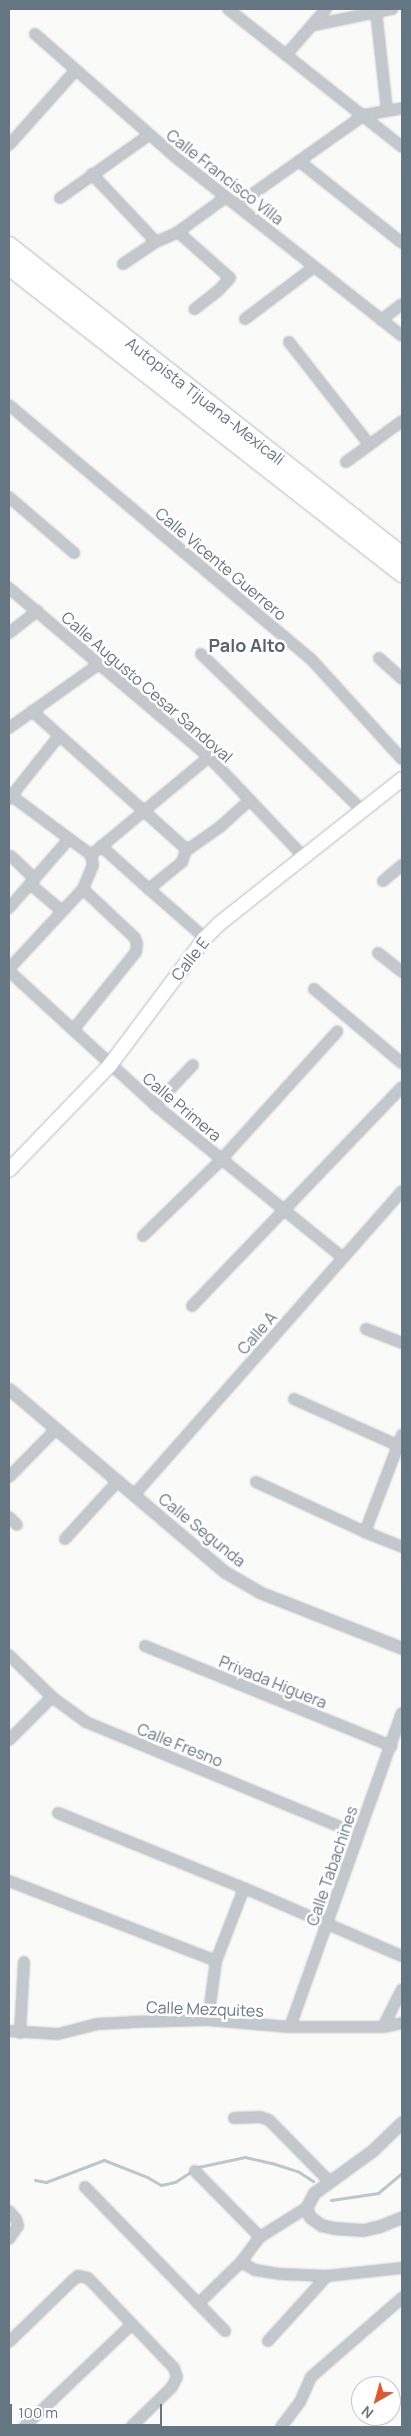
<!DOCTYPE html>
<style>
body{margin:0}
#map{position:relative;width:411px;height:2436px;overflow:hidden;background:#fafaf8;font-family:Manrope,sans-serif}
div>[style]{position:absolute}
[style*='--x']{left:calc(var(--x)*1px);top:calc(var(--y)*1px);width:calc(var(--w)*1px);rotate:calc(var(--a)*1deg)}
.stream>*{height:3px;margin:-1.5px;padding:0 1.5px;transform-origin:1.5px;border-radius:1.5px;background:#bbc7cb}
.roads{filter:drop-shadow(0 0 1px #b3babf) drop-shadow(0 0 1px #b3babf)}
.minor>*{height:10px;margin:-5px;padding:0 5px;transform-origin:5px;border-radius:5px;background:#c3c8cc}
.tertiary>*{height:11px;margin:-5.5px;padding:0 5.5px;transform-origin:5.5px;border-radius:5.5px;background:#c3c8cc}
.secondary>*{height:14px;margin:-7px;padding:0 7px;transform-origin:7px;border-radius:7px;background:#fff}
.motorway>*{height:18px;margin:-9px;padding:0 9px;transform-origin:9px;border-radius:9px;background:#fff}
span{translate:-50% -50%;white-space:nowrap;text-align:center;line-height:1.15;-webkit-text-stroke:5px #fff;paint-order:stroke}
.street-label{font-size:16px;color:#657683}
.neighbourhood-label{font-size:18px;color:#57646e;font-weight:700}
.frame{position:absolute;inset:0;border:10px solid #657683;pointer-events:none}
.north{position:absolute;left:351px;top:2376px;width:50px;height:50px;box-sizing:border-box;background:#fff;border:1px solid #c1c8cd;border-radius:50%;rotate:218deg;font-size:14px;font-weight:700;line-height:20px;text-align:center;color:#657683}
.north::after{content:'';display:block;margin:auto;width:18px;height:22px;background:#e4572e;clip-path:polygon(50% 0,100% 100%,50% 72%,0 100%)}
.scale{position:absolute;left:10px;top:2404px;width:152px;height:22px;box-sizing:border-box;border:2px solid #657683;border-top:0;padding-left:6px;font-size:15px;line-height:18px;white-space:nowrap;color:#657683;-webkit-text-stroke:4px #fff;paint-order:stroke}
</style>
<div id="map">
<div class="stream">
<i style="--x:35;--y:2180;--w:11;--a:10"></i>
<i style="--x:46;--y:2182;--w:62;--a:-20.8"></i>
<i style="--x:104;--y:2160;--w:46;--a:21.6"></i>
<i style="--x:147;--y:2177;--w:16;--a:30"></i>
<i style="--x:161;--y:2185;--w:14;--a:-12"></i>
<i style="--x:175;--y:2182;--w:27;--a:-33"></i>
<i style="--x:198;--y:2167;--w:48;--a:-12"></i>
<i style="--x:245;--y:2157;--w:28;--a:13"></i>
<i style="--x:272;--y:2163;--w:28;--a:18"></i>
<i style="--x:299;--y:2172;--w:17;--a:33"></i>
<i style="--x:331;--y:2200;--w:48;--a:-8.5"></i>
<i style="--x:378;--y:2193;--w:31;--a:-40"></i>
</div>
<div class="roads">
<div class="minor">
<i style="--x:228;--y:9;--w:222;--a:38.4"></i>
<i style="--x:376;--y:11;--w:100;--a:83.7"></i>
<i style="--x:314;--y:25;--w:80;--a:-11.6"></i>
<i style="--x:35;--y:34;--w:190;--a:41.2"></i>
<i style="--x:178;--y:159;--w:285;--a:38.3"></i>
<i style="--x:286;--y:55;--w:61;--a:-49"></i>
<i style="--x:9;--y:145;--w:99;--a:-48.3"></i>
<i style="--x:299;--y:161;--w:132;--a:38.5"></i>
<i style="--x:92;--y:174;--w:93;--a:46.7"></i>
<i style="--x:60;--y:198;--w:109;--a:-35.3"></i>
<i style="--x:237;--y:205;--w:156;--a:-35.3"></i>
<i style="--x:364;--y:115;--w:39;--a:-10"></i>
<i style="--x:178;--y:232;--w:69;--a:41.5"></i>
<i style="--x:230;--y:278;--w:16;--a:133"></i>
<i style="--x:219;--y:290;--w:31;--a:142"></i>
<i style="--x:123;--y:264;--w:40;--a:-34"></i>
<i style="--x:156;--y:242;--w:24;--a:-24"></i>
<i style="--x:178;--y:232;--w:59;--a:-36.1"></i>
<i style="--x:245;--y:319;--w:86;--a:-37"></i>
<i style="--x:381;--y:320;--w:26;--a:-37"></i>
<i style="--x:289;--y:342;--w:130;--a:51.9"></i>
<i style="--x:9;--y:405;--w:395;--a:40.1"></i>
<i style="--x:311;--y:659;--w:135;--a:47.7"></i>
<i style="--x:346;--y:462;--w:69;--a:-36.2"></i>
<i style="--x:9;--y:497;--w:86;--a:40.7"></i>
<i style="--x:9;--y:588;--w:262;--a:40.2"></i>
<i style="--x:209;--y:757;--w:138;--a:46.5"></i>
<i style="--x:9;--y:633;--w:36;--a:-38"></i>
<i style="--x:201;--y:654;--w:224;--a:44.1"></i>
<i style="--x:379;--y:658;--w:31;--a:42"></i>
<i style="--x:32;--y:711;--w:204;--a:41.8"></i>
<i style="--x:184;--y:847;--w:6;--a:9"></i>
<i style="--x:190;--y:848;--w:38;--a:-35"></i>
<i style="--x:221;--y:826;--w:39;--a:-42"></i>
<i style="--x:9;--y:728;--w:110;--a:-35.4"></i>
<i style="--x:9;--y:794;--w:102;--a:36.6"></i>
<i style="--x:91;--y:855;--w:10;--a:79"></i>
<i style="--x:93;--y:865;--w:26;--a:113"></i>
<i style="--x:83;--y:889;--w:109;--a:132.8"></i>
<i style="--x:9;--y:799;--w:80;--a:-51.6"></i>
<i style="--x:101;--y:846;--w:64;--a:41.9"></i>
<i style="--x:187;--y:848;--w:15;--a:110"></i>
<i style="--x:182;--y:862;--w:43;--a:140.7"></i>
<i style="--x:149;--y:889;--w:74;--a:41.2"></i>
<i style="--x:91;--y:855;--w:153;--a:-39.7"></i>
<i style="--x:11;--y:856;--w:33;--a:44"></i>
<i style="--x:383;--y:881;--w:25;--a:-40"></i>
<i style="--x:30;--y:884;--w:42;--a:40.2"></i>
<i style="--x:9;--y:908;--w:91;--a:-49"></i>
<i style="--x:378;--y:953;--w:31;--a:38"></i>
<i style="--x:9;--y:971;--w:198;--a:42.5"></i>
<i style="--x:155;--y:1105;--w:242;--a:39.1"></i>
<i style="--x:314;--y:989;--w:115;--a:40.1"></i>
<i style="--x:73;--y:1030;--w:100;--a:-51.1"></i>
<i style="--x:136;--y:952;--w:8;--a:-83"></i>
<i style="--x:137;--y:944;--w:6;--a:-108"></i>
<i style="--x:135;--y:938;--w:71;--a:-136.7"></i>
<i style="--x:155;--y:1105;--w:55;--a:-46.5"></i>
<i style="--x:143;--y:1236;--w:106;--a:-44.2"></i>
<i style="--x:219;--y:1162;--w:176;--a:-47.8"></i>
<i style="--x:192;--y:1306;--w:303;--a:-46.2"></i>
<i style="--x:366;--y:1329;--w:39;--a:21"></i>
<i style="--x:294;--y:1399;--w:113;--a:24.1"></i>
<i style="--x:9;--y:1477;--w:67;--a:-45.6"></i>
<i style="--x:256;--y:1482;--w:120;--a:24.6"></i>
<i style="--x:365;--y:1532;--w:40;--a:22"></i>
<i style="--x:134;--y:1495;--w:405;--a:-48.6"></i>
<i style="--x:9;--y:1517;--w:11;--a:45"></i>
<i style="--x:365;--y:1532;--w:104;--a:-69.1"></i>
<i style="--x:65;--y:1539;--w:79;--a:-47.6"></i>
<i style="--x:145;--y:1646;--w:266;--a:22.1"></i>
<i style="--x:9;--y:1655;--w:60;--a:44.3"></i>
<i style="--x:52;--y:1697;--w:42;--a:36.3"></i>
<i style="--x:86;--y:1722;--w:294;--a:22.4"></i>
<i style="--x:9;--y:1740;--w:61;--a:-45"></i>
<i style="--x:58;--y:1813;--w:201;--a:22"></i>
<i style="--x:244;--y:1888;--w:172;--a:23.3"></i>
<i style="--x:9;--y:1881;--w:222;--a:21.1"></i>
<i style="--x:208;--y:2020;--w:60;--a:-82.3"></i>
<i style="--x:216;--y:1961;--w:78;--a:-69"></i>
<i style="--x:290;--y:2027;--w:333;--a:-70.4"></i>
<i style="--x:383;--y:2027;--w:42;--a:-63.4"></i>
<i style="--x:9;--y:2031;--w:49;--a:3.5"></i>
<i style="--x:58;--y:2034;--w:40;--a:-14.4"></i>
<i style="--x:97;--y:2024;--w:34;--a:-3"></i>
<i style="--x:131;--y:2022;--w:77;--a:-1.5"></i>
<i style="--x:208;--y:2020;--w:82;--a:4.9"></i>
<i style="--x:290;--y:2027;--w:93;--a:0"></i>
<i style="--x:383;--y:2027;--w:19;--a:-12"></i>
<i style="--x:20;--y:2033;--w:71;--a:-86.8"></i>
<i style="--x:234;--y:2118;--w:26;--a:-2"></i>
<i style="--x:260;--y:2117;--w:9;--a:18"></i>
<i style="--x:269;--y:2120;--w:86;--a:45.5"></i>
<i style="--x:195;--y:2171;--w:93;--a:45.4"></i>
<i style="--x:85;--y:2187;--w:201;--a:45.8"></i>
<i style="--x:9;--y:2211;--w:11;--a:49"></i>
<i style="--x:16;--y:2219;--w:7;--a:74"></i>
<i style="--x:18;--y:2226;--w:16;--a:125"></i>
<i style="--x:241;--y:2262;--w:16;--a:30"></i>
<i style="--x:255;--y:2270;--w:26;--a:9"></i>
<i style="--x:281;--y:2274;--w:46;--a:2.5"></i>
<i style="--x:327;--y:2276;--w:75;--a:-6.1"></i>
<i style="--x:198;--y:2304;--w:60;--a:-44.3"></i>
<i style="--x:241;--y:2262;--w:31;--a:-53"></i>
<i style="--x:260;--y:2237;--w:54;--a:-32.2"></i>
<i style="--x:268;--y:2341;--w:88;--a:-47.8"></i>
<i style="--x:9;--y:2342;--w:88;--a:-44.1"></i>
<i style="--x:72;--y:2281;--w:8;--a:-40"></i>
<i style="--x:78;--y:2276;--w:10;--a:11"></i>
<i style="--x:88;--y:2278;--w:124;--a:46.3"></i>
<i style="--x:174;--y:2368;--w:9;--a:72"></i>
<i style="--x:177;--y:2377;--w:11;--a:117"></i>
<i style="--x:172;--y:2387;--w:57;--a:135.7"></i>
<i style="--x:24;--y:2427;--w:149;--a:-43.6"></i>
<i style="--x:281;--y:2427;--w:31;--a:-53"></i>
<i style="--x:300;--y:2402;--w:27;--a:-66"></i>
<i style="--x:311;--y:2377;--w:121;--a:-41"></i>
</div>
<div class="tertiary">
<i style="--x:9;--y:1389;--w:283;--a:40.3"></i>
<i style="--x:225;--y:1572;--w:39;--a:30"></i>
<i style="--x:259;--y:1592;--w:154;--a:21.4"></i>
<i style="--x:402;--y:2122;--w:40;--a:136"></i>
<i style="--x:373;--y:2150;--w:73;--a:143.9"></i>
<i style="--x:314;--y:2193;--w:17;--a:118"></i>
<i style="--x:306;--y:2208;--w:10;--a:66"></i>
<i style="--x:310;--y:2217;--w:14;--a:36"></i>
<i style="--x:321;--y:2225;--w:13;--a:13"></i>
<i style="--x:334;--y:2228;--w:29;--a:4"></i>
<i style="--x:363;--y:2230;--w:17;--a:-13"></i>
<i style="--x:380;--y:2226;--w:24;--a:-22"></i>
</div>
<div class="secondary">
<i style="--x:9;--y:1170;--w:146;--a:-46.1"></i>
<i style="--x:110;--y:1065;--w:159;--a:-53.2"></i>
<i style="--x:205;--y:938;--w:20;--a:-45"></i>
<i style="--x:219;--y:924;--w:233;--a:-38.4"></i>
</div>
<div class="motorway">
<i style="--x:9;--y:246;--w:501;--a:38.27"></i>
<i style="--x:9;--y:266;--w:499;--a:38"></i>
</div>
</div>
<div class="street-label">
<span style="left:225px;top:177px;rotate:38deg">Calle Francisco Villa</span>
<span style="left:205px;top:401px;rotate:38deg">Autopista Tijuana-Mexicali</span>
<span style="left:221px;top:564px;rotate:40deg">Calle Vicente Guerrero</span>
<span style="left:147px;top:687px;rotate:41deg">Calle Augusto Cesar Sandoval</span>
<span style="left:190px;top:959px;rotate:-52deg">Calle E</span>
<span style="left:182px;top:1107px;rotate:40deg">Calle Primera</span>
<span style="left:257px;top:1333px;rotate:-49deg">Calle A</span>
<span style="left:202px;top:1530px;rotate:39deg">Calle Segunda</span>
<span style="left:273px;top:1682px;rotate:22deg">Privada Higuera</span>
<span style="left:180px;top:1745px;rotate:22deg">Calle Fresno</span>
<span style="left:332px;top:1866px;rotate:-71deg">Calle Tabachines</span>
<span style="left:205px;top:2009px;rotate:2deg">Calle Mezquites</span>
</div>
<div class="neighbourhood-label">
<span style="left:247px;top:645px">Palo Alto</span>
</div>
<div class="frame"></div>
<div class="north">N</div>
<div class="scale">100 m</div>
</div>
